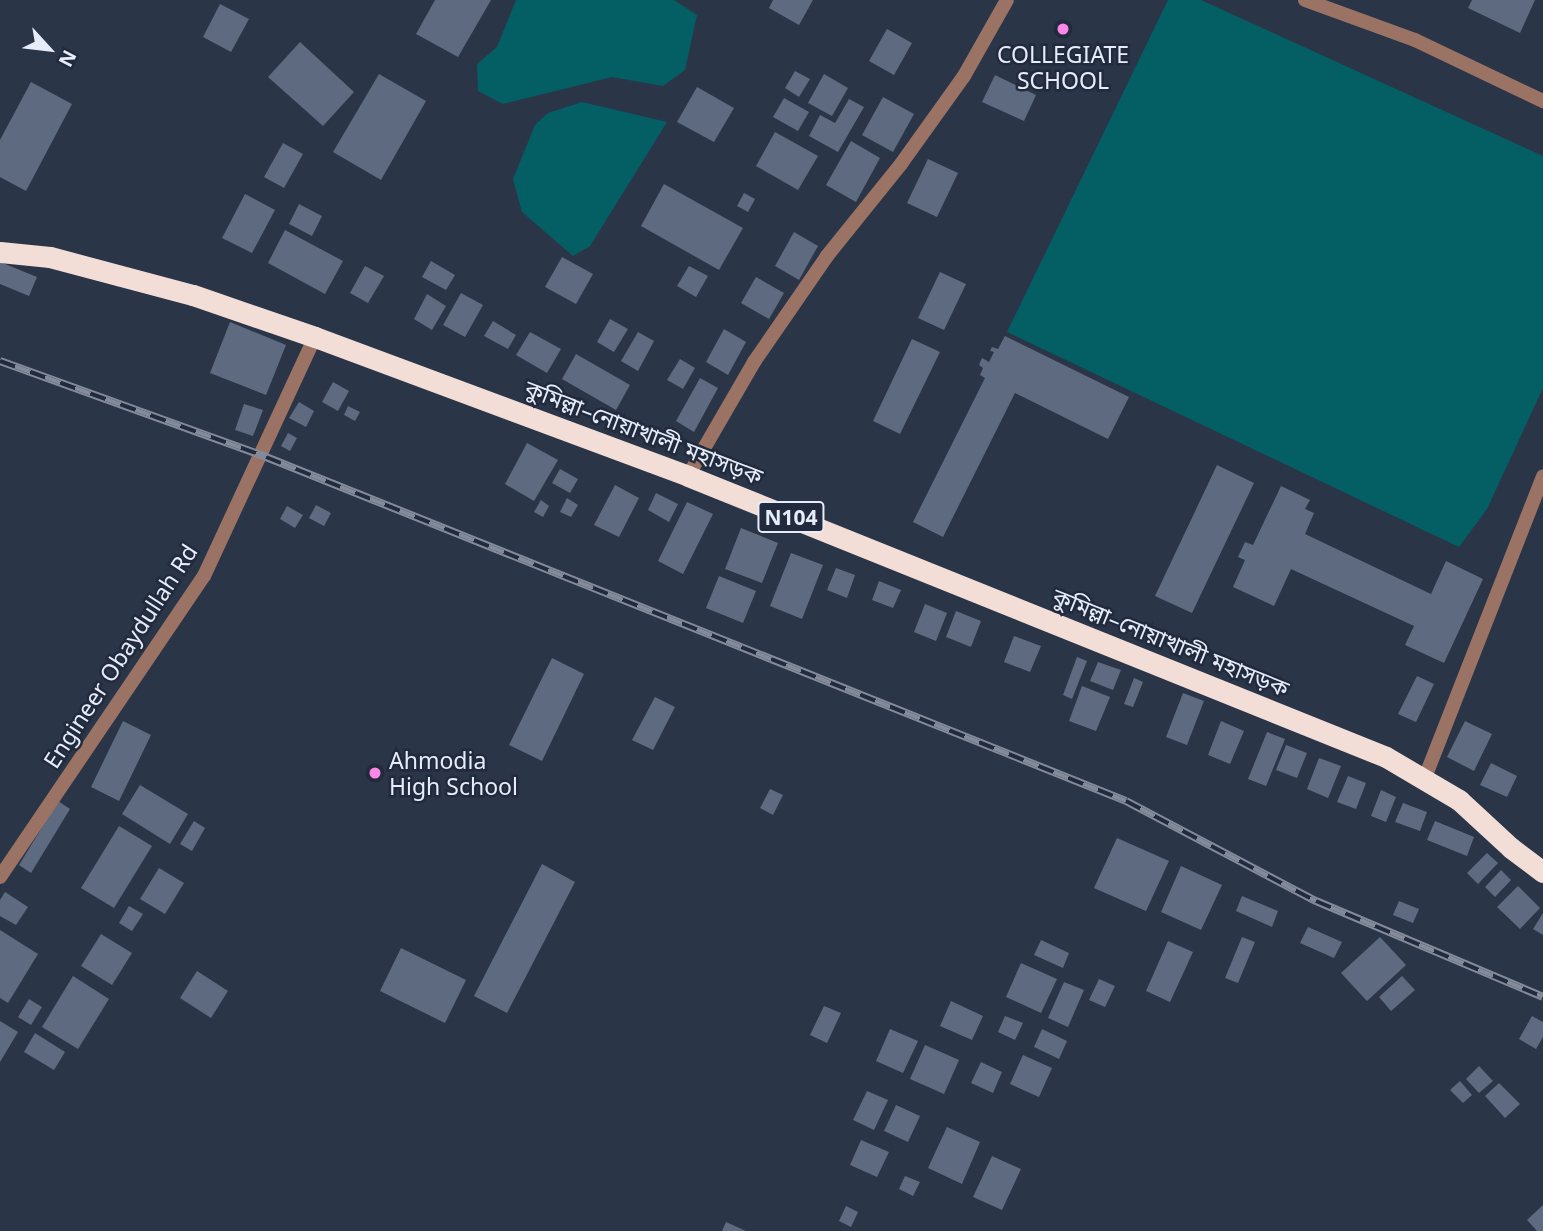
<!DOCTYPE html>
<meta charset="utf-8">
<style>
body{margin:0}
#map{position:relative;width:1543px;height:1231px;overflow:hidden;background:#2b3548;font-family:"Noto Sans","Noto Sans Bengali",sans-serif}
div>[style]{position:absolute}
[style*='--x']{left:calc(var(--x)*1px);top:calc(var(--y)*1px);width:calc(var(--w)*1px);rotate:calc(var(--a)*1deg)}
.water>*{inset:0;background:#035f64}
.building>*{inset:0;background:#5e6a7f}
.street>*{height:14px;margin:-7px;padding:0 7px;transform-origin:7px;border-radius:7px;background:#9b7364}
.highway>*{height:21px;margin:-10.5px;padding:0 10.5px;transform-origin:10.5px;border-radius:10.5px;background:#f2ded6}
.rail>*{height:8px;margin-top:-4px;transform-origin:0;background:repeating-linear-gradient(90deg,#212b3d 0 16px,#838b9b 0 32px);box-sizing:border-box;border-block:2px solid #838b9b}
.dots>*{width:19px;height:19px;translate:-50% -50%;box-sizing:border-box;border:4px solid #212b3d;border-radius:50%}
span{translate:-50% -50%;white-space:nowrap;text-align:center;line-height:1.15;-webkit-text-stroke:5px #212b3d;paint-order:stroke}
.shield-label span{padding:2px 5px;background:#212b3d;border:2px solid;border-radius:5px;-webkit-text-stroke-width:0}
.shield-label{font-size:21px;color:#e6ecf9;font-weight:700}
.poi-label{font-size:23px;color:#e6ecf9}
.left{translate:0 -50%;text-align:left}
.street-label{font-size:23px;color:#e6ecf9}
.north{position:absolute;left:14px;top:14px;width:70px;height:70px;-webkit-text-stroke:5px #212b3d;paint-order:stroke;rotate:117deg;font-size:19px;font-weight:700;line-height:28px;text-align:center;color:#e6ecf9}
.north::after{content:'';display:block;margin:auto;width:24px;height:32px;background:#e6ecf9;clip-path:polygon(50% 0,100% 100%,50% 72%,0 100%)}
</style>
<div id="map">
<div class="water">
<i style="clip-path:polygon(516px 0,674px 0,697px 15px,685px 70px,663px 86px,612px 77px,503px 104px,478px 91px,477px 64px,497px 47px)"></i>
<i style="clip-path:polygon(1168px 0,1201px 0,1543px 156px,1543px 388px,1487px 509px,1459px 547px,1007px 332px)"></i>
<i style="clip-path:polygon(582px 102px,667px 122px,590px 246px,573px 256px,522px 212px,513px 179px,535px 125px,548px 113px)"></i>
</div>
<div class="building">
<i style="clip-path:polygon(435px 0,491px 0,458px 57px,416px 34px)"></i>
<i style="clip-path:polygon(773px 0,813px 0,799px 25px,769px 8px)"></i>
<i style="clip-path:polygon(1472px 0,1535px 0,1520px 33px,1468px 8px)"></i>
<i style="clip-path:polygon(220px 4px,249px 19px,231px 52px,203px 37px)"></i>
<i style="clip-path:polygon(887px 29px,912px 43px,894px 75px,869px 61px)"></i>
<i style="clip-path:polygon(300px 42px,354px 92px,323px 126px,268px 77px)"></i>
<i style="clip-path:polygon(795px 71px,810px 79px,799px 97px,785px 88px)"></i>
<i style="clip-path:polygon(379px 74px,426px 101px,381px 180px,333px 152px)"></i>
<i style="clip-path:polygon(824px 74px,848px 88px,832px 116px,808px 103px)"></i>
<i style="clip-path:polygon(995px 75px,1036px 95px,1024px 121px,982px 102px)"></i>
<i style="clip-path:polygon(31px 82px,72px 104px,26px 191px,0 177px,0 140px)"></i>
<i style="clip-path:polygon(697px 87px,734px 108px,714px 142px,677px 122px)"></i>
<i style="clip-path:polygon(883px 97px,914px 114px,893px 152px,862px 135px)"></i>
<i style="clip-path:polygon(784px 98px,809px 112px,798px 131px,773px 117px)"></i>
<i style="clip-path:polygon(849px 99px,864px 107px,838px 152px,809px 136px,820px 115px,835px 123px)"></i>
<i style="clip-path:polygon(775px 132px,818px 156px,798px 190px,756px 166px)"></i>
<i style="clip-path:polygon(851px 141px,880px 158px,856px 202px,826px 185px)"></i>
<i style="clip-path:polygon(283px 143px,303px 154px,284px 188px,264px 177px)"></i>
<i style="clip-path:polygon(928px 159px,958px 173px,937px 217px,907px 203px)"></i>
<i style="clip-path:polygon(664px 184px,743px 228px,719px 270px,641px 226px)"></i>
<i style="clip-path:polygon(744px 193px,755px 199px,748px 212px,737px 206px)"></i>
<i style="clip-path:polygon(245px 194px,275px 210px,252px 253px,222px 238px)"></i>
<i style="clip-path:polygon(299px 204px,322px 216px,312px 236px,289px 224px)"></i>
<i style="clip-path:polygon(285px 230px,343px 261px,325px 294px,268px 263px)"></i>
<i style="clip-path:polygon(794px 232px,818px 246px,799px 280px,775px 266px)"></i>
<i style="clip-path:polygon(562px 257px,593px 274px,576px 304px,545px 287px)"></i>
<i style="clip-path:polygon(431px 261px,455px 275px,446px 290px,422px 277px)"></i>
<i style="clip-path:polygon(0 262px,37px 277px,29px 296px,0 284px)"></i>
<i style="clip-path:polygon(365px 266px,384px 276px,368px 303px,350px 293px)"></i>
<i style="clip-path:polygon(689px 266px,708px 276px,696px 297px,677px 286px)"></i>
<i style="clip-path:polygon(940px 272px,966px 284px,944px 330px,918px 318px)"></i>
<i style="clip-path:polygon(756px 277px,784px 293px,769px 319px,741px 303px)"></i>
<i style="clip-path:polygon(461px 293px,483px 305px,465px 337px,443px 325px)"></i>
<i style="clip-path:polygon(427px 294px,446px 306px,432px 330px,414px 319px)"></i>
<i style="clip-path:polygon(610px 319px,628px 329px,614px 352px,597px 342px)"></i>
<i style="clip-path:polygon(493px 321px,516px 335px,508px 349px,484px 336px)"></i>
<i style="clip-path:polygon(230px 322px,286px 345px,266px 395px,210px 373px)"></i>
<i style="clip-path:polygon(724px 329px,746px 342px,728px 375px,706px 362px)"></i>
<i style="clip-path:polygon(530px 332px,561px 349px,547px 373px,516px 355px)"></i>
<i style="clip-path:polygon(638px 332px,654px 341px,638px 371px,621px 361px)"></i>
<i style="clip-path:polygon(1005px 336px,1129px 397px,1108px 439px,1015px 393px,943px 537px,913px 522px,985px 378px,980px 375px,983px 368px,979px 365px,982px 358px,989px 362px,994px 352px,990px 351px,992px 347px,998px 349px)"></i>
<i style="clip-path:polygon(912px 339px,940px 352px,900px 434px,873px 421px)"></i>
<i style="clip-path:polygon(576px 354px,630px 385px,616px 410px,562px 379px)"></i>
<i style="clip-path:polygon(680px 359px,695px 368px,683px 389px,667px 380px)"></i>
<i style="clip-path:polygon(700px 378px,718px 388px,694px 432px,676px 421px)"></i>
<i style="clip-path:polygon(333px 382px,349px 391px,338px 411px,322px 402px)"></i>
<i style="clip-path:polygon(299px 402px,314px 411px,306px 427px,289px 418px)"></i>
<i style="clip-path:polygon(244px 404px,263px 410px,253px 436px,235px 430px)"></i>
<i style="clip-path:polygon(348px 406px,360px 412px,355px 421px,344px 415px)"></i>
<i style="clip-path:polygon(288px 433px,297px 438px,290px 451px,281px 446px)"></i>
<i style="clip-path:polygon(527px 443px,558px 460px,534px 501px,505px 484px)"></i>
<i style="clip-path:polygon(1217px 465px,1254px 483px,1192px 613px,1155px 596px)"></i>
<i style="clip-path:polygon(560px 469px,578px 479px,570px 493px,552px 483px)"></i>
<i style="clip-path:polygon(615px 485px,639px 498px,619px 537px,594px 525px)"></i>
<i style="clip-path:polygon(1281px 486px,1310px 500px,1305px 509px,1314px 513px,1305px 534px,1431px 594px,1446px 561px,1483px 579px,1444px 663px,1405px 645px,1414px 626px,1291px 569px,1274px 606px,1233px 587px,1245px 560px,1238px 557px,1245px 542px,1253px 545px)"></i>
<i style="clip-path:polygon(656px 493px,678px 504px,669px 522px,648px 510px)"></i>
<i style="clip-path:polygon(567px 498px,578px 505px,571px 517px,560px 512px)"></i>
<i style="clip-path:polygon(541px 500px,549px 506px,543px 517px,534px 512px)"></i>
<i style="clip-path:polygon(687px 502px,713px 514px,683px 574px,658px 561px)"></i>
<i style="clip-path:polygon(316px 505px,331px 513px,324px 526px,309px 518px)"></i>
<i style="clip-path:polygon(287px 506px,303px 515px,295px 528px,280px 519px)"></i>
<i style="clip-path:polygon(741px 528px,778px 543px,762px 583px,725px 569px)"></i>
<i style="clip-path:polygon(791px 553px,823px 565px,802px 619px,770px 606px)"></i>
<i style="clip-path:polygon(836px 568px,855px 575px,847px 598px,827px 590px)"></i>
<i style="clip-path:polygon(719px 576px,756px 591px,743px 623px,706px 608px)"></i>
<i style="clip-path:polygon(879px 581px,901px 590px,893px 608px,872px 600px)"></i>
<i style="clip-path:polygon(925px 604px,947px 613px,936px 641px,914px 632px)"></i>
<i style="clip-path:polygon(956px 611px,981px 621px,971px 647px,946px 637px)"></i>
<i style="clip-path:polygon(1014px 636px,1041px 646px,1030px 672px,1004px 662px)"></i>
<i style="clip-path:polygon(1077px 657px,1087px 661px,1072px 699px,1063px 695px)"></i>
<i style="clip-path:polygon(552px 658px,584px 674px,542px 761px,509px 745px)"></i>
<i style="clip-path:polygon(1098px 662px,1121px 670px,1113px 690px,1090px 681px)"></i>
<i style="clip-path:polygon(1417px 676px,1434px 684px,1416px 722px,1398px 714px)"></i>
<i style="clip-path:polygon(1134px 678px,1143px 682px,1133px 707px,1124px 704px)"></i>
<i style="clip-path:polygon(1082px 686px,1110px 697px,1096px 731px,1069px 721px)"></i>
<i style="clip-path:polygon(1183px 693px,1204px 701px,1187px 745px,1166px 737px)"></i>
<i style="clip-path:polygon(655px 697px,675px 707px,653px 750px,632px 740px)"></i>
<i style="clip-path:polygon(123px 721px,151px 735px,119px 801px,91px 787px)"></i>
<i style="clip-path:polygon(1221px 721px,1244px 731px,1230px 764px,1208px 755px)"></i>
<i style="clip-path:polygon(1465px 721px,1492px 734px,1474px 771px,1447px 757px)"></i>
<i style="clip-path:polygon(1267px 732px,1285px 739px,1266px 786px,1248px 779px)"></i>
<i style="clip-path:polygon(1286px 745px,1307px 753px,1297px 778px,1276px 770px)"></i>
<i style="clip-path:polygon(1319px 758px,1341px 766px,1328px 798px,1307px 789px)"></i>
<i style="clip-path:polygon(1491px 763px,1517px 776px,1507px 797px,1480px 785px)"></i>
<i style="clip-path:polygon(1348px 776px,1366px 783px,1356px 809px,1337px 802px)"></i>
<i style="clip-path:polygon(140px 785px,188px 814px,170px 844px,122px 814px)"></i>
<i style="clip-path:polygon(770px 789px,783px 795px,773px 815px,760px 808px)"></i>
<i style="clip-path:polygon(1381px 790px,1396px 797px,1386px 822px,1371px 816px)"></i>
<i style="clip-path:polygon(58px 801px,70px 809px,31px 873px,19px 865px)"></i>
<i style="clip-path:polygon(1403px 803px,1427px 812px,1420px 831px,1395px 822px)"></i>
<i style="clip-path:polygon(194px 821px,205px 828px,192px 851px,180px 844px)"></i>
<i style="clip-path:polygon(1435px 821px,1474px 837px,1467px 856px,1427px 840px)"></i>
<i style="clip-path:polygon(119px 826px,152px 846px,114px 908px,81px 888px)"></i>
<i style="clip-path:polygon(1117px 838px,1169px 861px,1146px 911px,1094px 888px)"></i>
<i style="clip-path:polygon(1487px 853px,1498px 863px,1478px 884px,1467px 873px)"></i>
<i style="clip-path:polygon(542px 864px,575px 882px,507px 1013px,474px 996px)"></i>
<i style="clip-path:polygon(1181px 866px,1222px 885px,1201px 930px,1161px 912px)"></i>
<i style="clip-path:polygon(159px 868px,184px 883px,165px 914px,140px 899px)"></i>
<i style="clip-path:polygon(1501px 870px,1511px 880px,1495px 897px,1485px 887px)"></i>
<i style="clip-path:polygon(1518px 886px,1540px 908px,1520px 929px,1497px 907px)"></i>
<i style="clip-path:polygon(5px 892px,28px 907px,16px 925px,0 916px,0 900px)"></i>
<i style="clip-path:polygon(1242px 896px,1278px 911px,1272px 927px,1236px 911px)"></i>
<i style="clip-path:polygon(1399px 901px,1419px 909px,1413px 923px,1393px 915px)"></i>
<i style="clip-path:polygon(129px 906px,143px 914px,132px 931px,119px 923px)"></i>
<i style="clip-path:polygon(1543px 913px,1543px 935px,1533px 929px)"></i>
<i style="clip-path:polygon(1308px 927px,1342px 942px,1334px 958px,1300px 943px)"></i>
<i style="clip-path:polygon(0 930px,38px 954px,8px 1003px,0 998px)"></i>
<i style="clip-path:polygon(101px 934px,132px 953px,112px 985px,81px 966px)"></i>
<i style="clip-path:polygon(1242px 937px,1255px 942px,1238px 983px,1225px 978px)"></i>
<i style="clip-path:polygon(1380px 937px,1406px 965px,1367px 1001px,1341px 973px)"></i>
<i style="clip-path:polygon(1041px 940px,1069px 953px,1063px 968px,1034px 955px)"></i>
<i style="clip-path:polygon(1168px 941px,1193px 952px,1170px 1002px,1146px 991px)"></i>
<i style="clip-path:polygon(401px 948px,466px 980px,445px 1023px,380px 991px)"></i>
<i style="clip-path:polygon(1021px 963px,1057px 979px,1041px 1013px,1006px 997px)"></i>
<i style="clip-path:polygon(197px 971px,228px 991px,211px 1018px,180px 998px)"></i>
<i style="clip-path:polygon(73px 976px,109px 999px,78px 1049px,42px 1027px)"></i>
<i style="clip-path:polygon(1402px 976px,1415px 990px,1391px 1011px,1379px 997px)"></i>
<i style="clip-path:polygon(1099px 979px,1115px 986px,1105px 1007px,1089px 1000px)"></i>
<i style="clip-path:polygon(1064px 982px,1084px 990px,1068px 1027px,1048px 1018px)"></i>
<i style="clip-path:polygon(29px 999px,42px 1007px,31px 1025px,18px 1017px)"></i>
<i style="clip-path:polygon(951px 1001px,983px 1016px,972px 1040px,940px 1026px)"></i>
<i style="clip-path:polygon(824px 1006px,841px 1013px,827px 1043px,810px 1035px)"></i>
<i style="clip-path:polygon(1005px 1016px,1023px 1023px,1015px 1040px,998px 1032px)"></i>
<i style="clip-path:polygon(1532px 1016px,1543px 1022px,1543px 1037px,1536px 1049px,1519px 1039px)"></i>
<i style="clip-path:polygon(0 1021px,18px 1032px,0 1062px)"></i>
<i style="clip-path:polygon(890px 1029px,918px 1041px,903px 1073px,876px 1061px)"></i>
<i style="clip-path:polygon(1042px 1029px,1067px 1041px,1059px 1059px,1034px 1047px)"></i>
<i style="clip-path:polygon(35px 1033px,65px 1052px,54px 1070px,24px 1052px)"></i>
<i style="clip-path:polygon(925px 1045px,959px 1060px,944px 1094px,910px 1079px)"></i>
<i style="clip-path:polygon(1023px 1055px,1052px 1068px,1039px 1097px,1010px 1084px)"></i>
<i style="clip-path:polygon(981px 1062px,1002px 1072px,993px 1093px,971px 1083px)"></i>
<i style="clip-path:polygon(1479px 1066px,1493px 1081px,1479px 1093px,1466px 1079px)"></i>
<i style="clip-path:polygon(1460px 1081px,1472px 1095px,1463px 1103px,1450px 1090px)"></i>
<i style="clip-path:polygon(1499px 1083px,1520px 1104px,1505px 1118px,1485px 1096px)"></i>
<i style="clip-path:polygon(867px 1091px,888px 1100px,874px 1130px,853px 1120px)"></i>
<i style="clip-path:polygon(896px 1105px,920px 1116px,908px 1142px,884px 1131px)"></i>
<i style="clip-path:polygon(947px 1127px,980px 1142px,962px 1184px,928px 1168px)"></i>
<i style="clip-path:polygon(861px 1140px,889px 1152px,877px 1177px,850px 1165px)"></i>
<i style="clip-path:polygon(992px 1156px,1021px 1169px,1002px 1210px,973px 1197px)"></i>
<i style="clip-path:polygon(905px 1176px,920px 1182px,913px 1196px,899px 1189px)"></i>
<i style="clip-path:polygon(1543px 1205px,1543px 1231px,1537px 1231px,1527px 1220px)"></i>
<i style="clip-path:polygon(846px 1206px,858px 1212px,851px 1227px,839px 1221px)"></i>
<i style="clip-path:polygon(726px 1222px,746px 1231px,722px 1231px)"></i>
</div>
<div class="street">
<i style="--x:1305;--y:0;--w:117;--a:20"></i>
<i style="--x:1415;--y:40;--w:142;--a:25.5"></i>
<i style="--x:688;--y:476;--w:132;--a:-59.9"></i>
<i style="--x:754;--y:362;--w:129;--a:-55.4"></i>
<i style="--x:827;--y:256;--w:118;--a:-51.2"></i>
<i style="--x:901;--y:164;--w:108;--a:-54.4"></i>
<i style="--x:964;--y:76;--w:87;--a:-60.5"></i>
<i style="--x:1424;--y:780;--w:326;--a:-68.6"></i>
<i style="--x:0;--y:877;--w:364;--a:-55.9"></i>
<i style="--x:204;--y:576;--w:264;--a:-65.1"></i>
</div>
<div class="highway">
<i style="--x:0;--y:252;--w:50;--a:5.7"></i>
<i style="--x:50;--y:257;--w:148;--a:14.9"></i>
<i style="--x:193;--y:295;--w:129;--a:19"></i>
<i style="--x:315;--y:337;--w:398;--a:20.4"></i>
<i style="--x:688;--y:476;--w:752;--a:21.93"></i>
<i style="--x:1386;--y:757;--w:85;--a:30.5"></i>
<i style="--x:1459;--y:800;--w:71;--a:42.7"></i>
<i style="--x:1511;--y:848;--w:40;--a:37"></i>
</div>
<div class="rail">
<i style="--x:0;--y:361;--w:283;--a:19.8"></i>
<i style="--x:266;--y:457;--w:926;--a:21.8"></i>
<i style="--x:1126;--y:801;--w:215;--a:27.8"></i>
<i style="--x:1316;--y:901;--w:246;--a:22.9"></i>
</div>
<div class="dots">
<i style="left:1063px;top:29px;background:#fb87e6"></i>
<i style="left:375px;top:773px;background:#fb87e6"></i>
</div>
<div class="shield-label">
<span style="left:791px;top:517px">N104</span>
</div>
<div class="poi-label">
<span style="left:1063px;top:67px">COLLEGIATE<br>SCHOOL</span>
<span class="left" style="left:389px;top:773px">Ahmodia<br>High School</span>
</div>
<div class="street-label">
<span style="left:644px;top:432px;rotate:21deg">কুমিল্লা–নোয়াখালী মহাসড়ক</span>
<span style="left:1171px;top:642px;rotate:22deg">কুমিল্লা–নোয়াখালী মহাসড়ক</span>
<span style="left:120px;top:656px;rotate:-57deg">Engineer Obaydullah Rd</span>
</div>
<div class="north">N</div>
</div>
